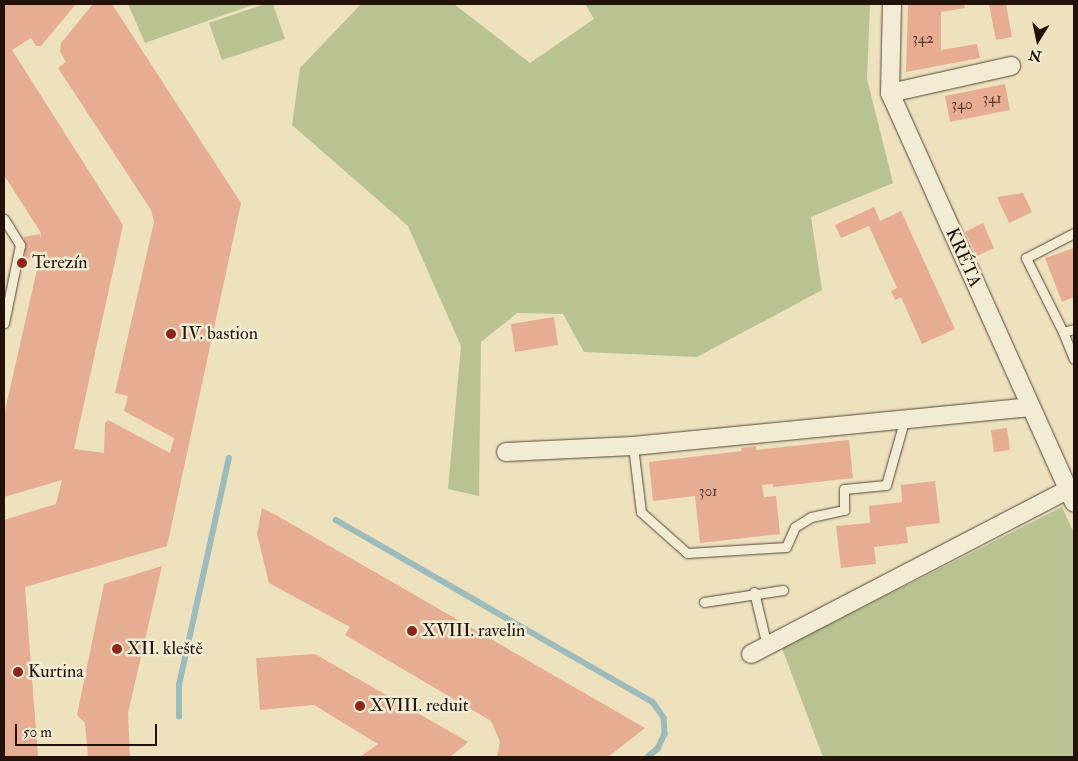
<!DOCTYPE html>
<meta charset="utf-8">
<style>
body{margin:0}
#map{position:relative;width:1078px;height:761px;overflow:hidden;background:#ede1be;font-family:"IM FELL Double Pica",serif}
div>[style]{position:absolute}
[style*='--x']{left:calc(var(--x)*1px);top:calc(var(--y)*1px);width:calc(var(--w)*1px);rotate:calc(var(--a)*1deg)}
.green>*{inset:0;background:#b8c391}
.stream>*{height:5.5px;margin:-2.75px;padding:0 2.75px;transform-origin:2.75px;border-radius:2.75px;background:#9cbbba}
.building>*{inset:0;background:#e6ad92}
.roads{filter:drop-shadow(0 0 1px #564637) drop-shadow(0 0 1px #564637)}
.service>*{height:9px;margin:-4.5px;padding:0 4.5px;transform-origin:4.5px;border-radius:4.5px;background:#f3ecd5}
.minor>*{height:18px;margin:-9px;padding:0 9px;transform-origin:9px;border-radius:9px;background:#f3ecd5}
.dots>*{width:14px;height:14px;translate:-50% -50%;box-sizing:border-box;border:2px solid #f3ecd5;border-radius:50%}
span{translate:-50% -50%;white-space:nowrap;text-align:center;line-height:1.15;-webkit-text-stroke:5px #f3ecd5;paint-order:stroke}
.number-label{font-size:15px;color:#54392c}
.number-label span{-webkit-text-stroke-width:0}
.street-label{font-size:18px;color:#23120a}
.poi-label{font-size:18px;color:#23120a}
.left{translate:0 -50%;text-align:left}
.frame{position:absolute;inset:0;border:5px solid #23120a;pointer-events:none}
.north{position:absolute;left:1013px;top:15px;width:50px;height:50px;-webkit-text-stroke:4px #f3ecd5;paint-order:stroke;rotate:190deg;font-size:14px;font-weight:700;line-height:20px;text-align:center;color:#23120a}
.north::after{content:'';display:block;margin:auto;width:18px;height:22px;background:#23120a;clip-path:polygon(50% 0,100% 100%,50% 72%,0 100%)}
.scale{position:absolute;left:15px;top:724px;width:142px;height:22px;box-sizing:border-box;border:2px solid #23120a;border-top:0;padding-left:6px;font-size:15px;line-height:18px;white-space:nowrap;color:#23120a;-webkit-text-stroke:4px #f3ecd5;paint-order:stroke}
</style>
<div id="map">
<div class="green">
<i style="clip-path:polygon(128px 4px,255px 4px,145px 43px)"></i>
<i style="clip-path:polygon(265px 4px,273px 4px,285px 39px,222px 60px,209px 23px)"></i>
<i style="clip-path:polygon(361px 4px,454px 4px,530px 63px,594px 19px,585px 4px,870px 4px,867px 79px,893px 183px,811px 217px,822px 290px,697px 357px,584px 352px,563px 314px,517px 313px,481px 342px,479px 496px,448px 489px,461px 346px,408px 226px,292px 125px,300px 68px)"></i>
<i style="clip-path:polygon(1062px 507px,1074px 533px,1074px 757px,823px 757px,782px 648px)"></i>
</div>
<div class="stream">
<i style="--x:336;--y:520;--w:366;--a:29.9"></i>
<i style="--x:653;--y:702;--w:19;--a:55"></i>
<i style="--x:664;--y:718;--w:16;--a:86"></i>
<i style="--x:665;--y:734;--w:17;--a:115"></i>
<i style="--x:658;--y:749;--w:13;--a:141"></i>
<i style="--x:179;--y:717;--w:32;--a:-90"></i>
<i style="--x:179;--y:685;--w:232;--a:-77.6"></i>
</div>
<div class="building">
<i style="clip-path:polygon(4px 4px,76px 4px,41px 46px,36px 46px,31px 38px,12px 50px,123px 225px,74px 449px,104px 453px,105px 423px,108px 420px,170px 453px,174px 438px,124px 411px,128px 396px,115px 393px,154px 222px,151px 210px,58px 68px,66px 62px,60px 51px,61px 43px,93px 4px,112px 4px,241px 203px,167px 546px,25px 587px,38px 757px,4px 757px,4px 520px,56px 504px,62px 480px,4px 497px,4px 415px,41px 252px,33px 251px,32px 260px,25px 258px,24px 237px,40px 234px,41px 239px,41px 233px,4px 175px)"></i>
<i style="clip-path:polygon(908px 4px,964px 4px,965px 8px,941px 12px,941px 50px,977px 44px,980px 58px,906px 72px)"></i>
<i style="clip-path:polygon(989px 4px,1006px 4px,1012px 37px,996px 40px)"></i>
<i style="clip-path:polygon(1005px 84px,1010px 110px,950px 122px,945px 96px)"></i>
<i style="clip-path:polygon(1023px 193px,1032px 212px,1009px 223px,997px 197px)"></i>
<i style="clip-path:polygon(874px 207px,880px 221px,901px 211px,955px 329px,922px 344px,901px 297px,895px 300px,891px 291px,897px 288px,869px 226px,841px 238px,835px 225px)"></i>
<i style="clip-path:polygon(983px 223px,994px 248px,977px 256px,965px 232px)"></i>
<i style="clip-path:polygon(1074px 248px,1074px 297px,1062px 302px,1045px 258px)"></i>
<i style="clip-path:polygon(554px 317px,558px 345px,515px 352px,511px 324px)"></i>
<i style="clip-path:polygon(1007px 428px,1010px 450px,994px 452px,991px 430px)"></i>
<i style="clip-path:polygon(849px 440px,853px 478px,773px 487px,773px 484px,762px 485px,764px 497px,776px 496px,780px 534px,700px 543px,695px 496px,653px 501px,649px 462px,742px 451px,741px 448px,756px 446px,756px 450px)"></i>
<i style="clip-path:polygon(935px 481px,940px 523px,906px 527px,908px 543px,874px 547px,876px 564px,841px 568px,836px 526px,870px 523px,869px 506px,902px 502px,901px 485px)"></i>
<i style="clip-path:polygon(262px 508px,276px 515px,645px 728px,608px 757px,497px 757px,500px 742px,491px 721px,345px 635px,350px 627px,269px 583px,257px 534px)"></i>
<i style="clip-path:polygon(162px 566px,128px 713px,130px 757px,88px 757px,85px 723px,77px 715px,104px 584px)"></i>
<i style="clip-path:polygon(315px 654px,468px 742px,450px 757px,360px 757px,378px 744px,314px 705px,260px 710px,256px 658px)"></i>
</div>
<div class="roads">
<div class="service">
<i style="--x:4;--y:219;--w:31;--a:58"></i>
<i style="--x:20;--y:245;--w:80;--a:101.6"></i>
<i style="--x:1074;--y:329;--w:11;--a:165"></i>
<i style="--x:1063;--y:332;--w:29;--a:68"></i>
<i style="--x:1063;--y:332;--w:83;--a:-116.6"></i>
<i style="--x:1026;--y:258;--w:54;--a:-27.5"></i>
<i style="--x:633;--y:446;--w:66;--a:83.1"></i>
<i style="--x:641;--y:512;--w:62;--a:41.7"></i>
<i style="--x:687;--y:553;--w:99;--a:-3.5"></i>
<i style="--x:786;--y:547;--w:22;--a:-66"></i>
<i style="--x:795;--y:527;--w:19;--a:-32"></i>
<i style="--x:811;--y:517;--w:34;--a:-12"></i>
<i style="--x:844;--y:510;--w:21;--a:-90"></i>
<i style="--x:844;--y:489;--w:42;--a:-5.4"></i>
<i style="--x:886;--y:485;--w:70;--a:-74.2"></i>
<i style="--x:754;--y:592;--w:56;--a:76.5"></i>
<i style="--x:704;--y:602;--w:80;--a:-8.6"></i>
</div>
<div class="minor">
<i style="--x:892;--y:4;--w:89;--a:91.3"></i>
<i style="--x:890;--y:93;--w:449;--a:65.8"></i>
<i style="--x:890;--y:93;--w:124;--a:-12.6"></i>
<i style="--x:506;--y:452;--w:127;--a:-2.7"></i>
<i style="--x:633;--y:446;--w:397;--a:-5.6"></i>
<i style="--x:751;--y:654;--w:357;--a:-27.4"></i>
</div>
</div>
<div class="dots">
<i style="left:22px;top:263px;background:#8f2418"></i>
<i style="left:171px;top:334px;background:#8f2418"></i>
<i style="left:412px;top:631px;background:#8f2418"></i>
<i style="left:117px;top:649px;background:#8f2418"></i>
<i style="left:18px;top:672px;background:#8f2418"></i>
<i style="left:360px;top:706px;background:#8f2418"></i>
</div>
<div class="number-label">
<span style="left:923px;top:39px">342</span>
<span style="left:992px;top:99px">341</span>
<span style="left:962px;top:105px">340</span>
<span style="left:708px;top:492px">301</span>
</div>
<div class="street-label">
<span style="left:963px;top:258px;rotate:66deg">KRÉTA</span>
</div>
<div class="poi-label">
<span class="left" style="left:32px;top:263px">Terezín</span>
<span class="left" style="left:181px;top:334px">IV. bastion</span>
<span class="left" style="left:422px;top:631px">XVIII. ravelin</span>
<span class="left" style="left:127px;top:649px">XII. kleště</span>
<span class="left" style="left:28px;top:672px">Kurtina</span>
<span class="left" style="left:370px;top:706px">XVIII. reduit</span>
</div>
<div class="frame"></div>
<div class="north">N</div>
<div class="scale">50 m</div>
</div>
